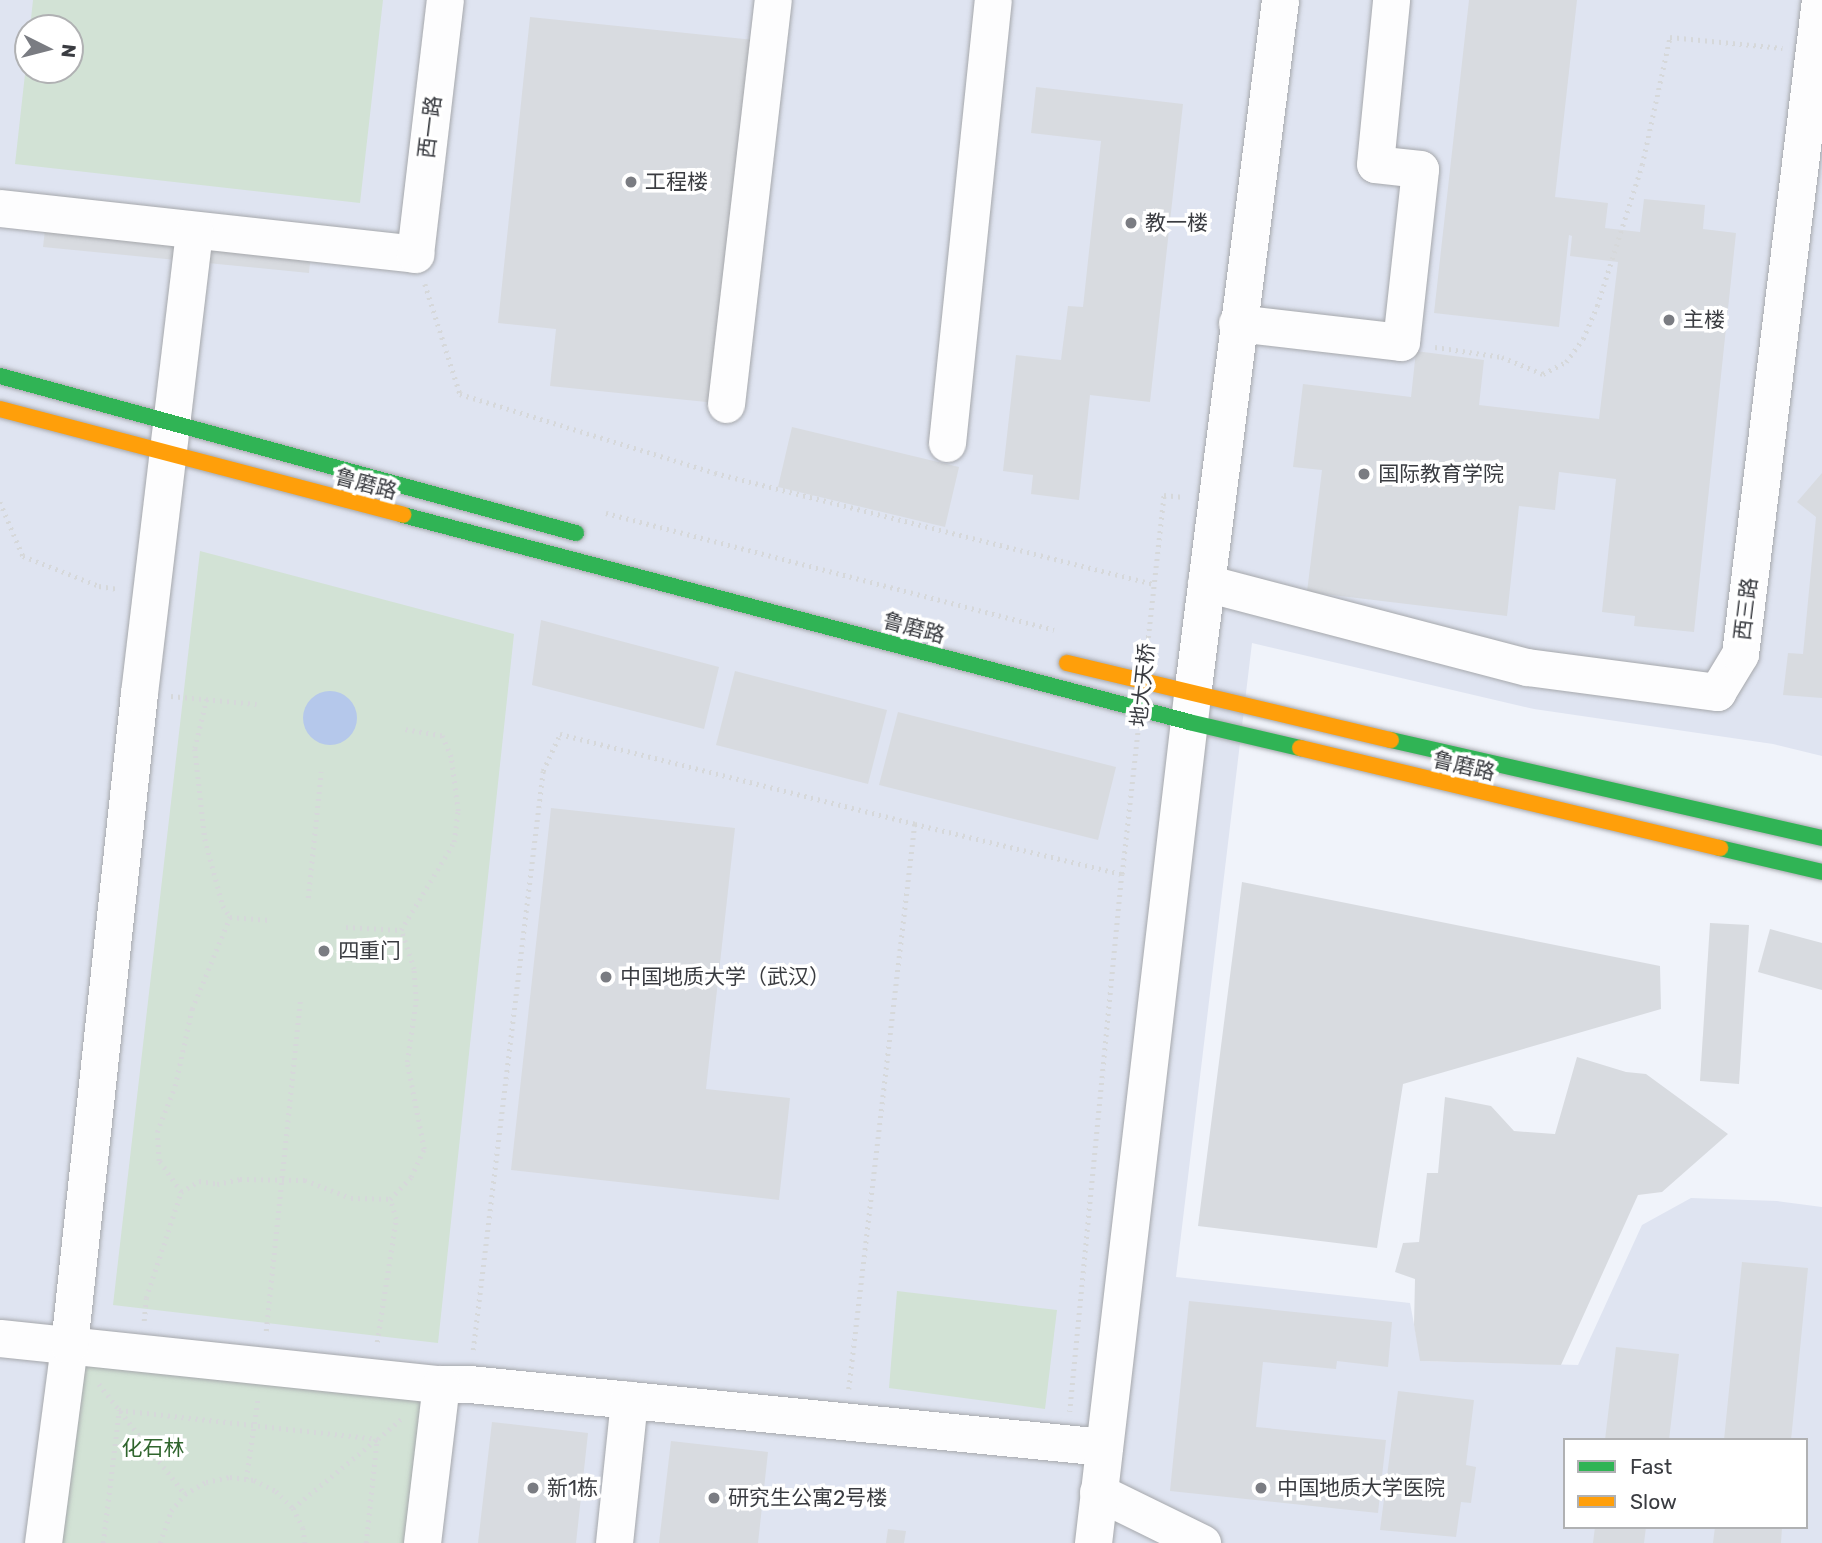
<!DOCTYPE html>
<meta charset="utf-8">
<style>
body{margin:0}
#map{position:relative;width:1822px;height:1543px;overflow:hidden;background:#f0f3fa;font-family:Rubik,"Noto Sans SC",sans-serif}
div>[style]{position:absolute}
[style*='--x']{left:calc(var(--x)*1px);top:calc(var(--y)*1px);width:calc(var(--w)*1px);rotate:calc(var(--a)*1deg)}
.built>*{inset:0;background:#dfe4f1}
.green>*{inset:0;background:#d2e2d5}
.water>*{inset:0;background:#b5c8eb}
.round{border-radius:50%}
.building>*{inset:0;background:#d8dbe0}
.path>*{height:4.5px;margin-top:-2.25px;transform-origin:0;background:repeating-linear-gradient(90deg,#d6d8da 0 2px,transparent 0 7px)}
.roads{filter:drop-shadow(0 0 2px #a6a8ac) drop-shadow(0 0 2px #a6a8ac)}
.street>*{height:37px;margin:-18.5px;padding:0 18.5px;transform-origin:18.5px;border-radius:18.5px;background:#fdfdfe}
.fast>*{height:16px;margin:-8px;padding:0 8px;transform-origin:8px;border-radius:8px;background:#30b455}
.slow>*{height:16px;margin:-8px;padding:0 8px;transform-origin:8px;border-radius:8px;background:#ff9f0a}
.path-bridge>*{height:4.5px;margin-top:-2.25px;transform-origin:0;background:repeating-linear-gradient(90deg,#d6d8da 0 2px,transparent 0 7px)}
.dots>*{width:19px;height:19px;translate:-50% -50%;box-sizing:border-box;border:4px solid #fff;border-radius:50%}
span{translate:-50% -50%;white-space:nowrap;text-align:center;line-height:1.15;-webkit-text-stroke:7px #fff;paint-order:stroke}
.street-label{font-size:21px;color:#3a3c41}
.poi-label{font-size:21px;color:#3a3c41}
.left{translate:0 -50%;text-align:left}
.park-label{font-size:21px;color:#30652e}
.legend{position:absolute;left:1563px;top:1438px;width:245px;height:91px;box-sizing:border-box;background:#fff;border:2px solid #b0b1b3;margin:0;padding:9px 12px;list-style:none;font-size:21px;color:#3a3c41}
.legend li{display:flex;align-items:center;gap:14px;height:35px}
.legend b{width:35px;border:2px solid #b0b1b3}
.north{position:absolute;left:14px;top:14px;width:70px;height:70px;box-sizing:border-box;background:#fff;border:2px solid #b0b1b3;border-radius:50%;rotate:96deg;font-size:19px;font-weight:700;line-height:28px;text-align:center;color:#3a3c41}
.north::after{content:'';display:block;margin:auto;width:24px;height:32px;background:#7a7c82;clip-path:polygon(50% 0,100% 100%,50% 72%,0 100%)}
</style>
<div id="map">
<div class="built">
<i style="clip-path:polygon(evenodd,0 0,1822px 0,1822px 756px,1773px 744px,1534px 709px,1252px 643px,1176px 1277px,1410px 1303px,1421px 1361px,1578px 1365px,1642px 1225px,1691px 1198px,1777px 1201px,1822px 1207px,1822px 1543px,0 1543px,0 0,28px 28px,70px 28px,70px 70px,28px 70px,28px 28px,0 0,1565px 1440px,1806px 1440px,1806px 1527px,1565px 1527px,1565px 1440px)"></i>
</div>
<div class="green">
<i style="clip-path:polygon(33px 0,383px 0,360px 203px,15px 164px,28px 47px,28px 70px,70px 70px,70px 28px,30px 28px)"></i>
<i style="clip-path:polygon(200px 551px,514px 634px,438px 1343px,113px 1305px)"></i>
<i style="clip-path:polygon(897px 1291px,1057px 1310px,1045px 1409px,889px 1388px)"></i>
<i style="clip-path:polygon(69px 1345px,441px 1384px,422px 1543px,43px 1543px)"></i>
</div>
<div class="water">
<i class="round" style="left:303px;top:691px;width:54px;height:54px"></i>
</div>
<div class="building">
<i style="clip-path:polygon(1469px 0,1577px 0,1555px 197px,1608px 203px,1605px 228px,1640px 232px,1644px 199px,1705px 205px,1703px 229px,1736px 233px,1694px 632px,1634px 626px,1635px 616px,1602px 612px,1616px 479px,1559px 472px,1555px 510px,1519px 506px,1507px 616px,1307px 592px,1322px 470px,1293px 467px,1303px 384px,1411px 397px,1416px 351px,1484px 360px,1479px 405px,1599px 419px,1618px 262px,1570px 256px,1572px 236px,1569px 235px,1559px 327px,1434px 313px)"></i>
<i style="clip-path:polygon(530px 17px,765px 41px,726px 404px,550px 386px,556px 329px,498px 323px)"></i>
<i style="clip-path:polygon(1036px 87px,1183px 104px,1150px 402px,1090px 395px,1079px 500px,1031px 494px,1033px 475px,1003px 471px,1016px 355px,1061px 360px,1068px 306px,1083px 307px,1101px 141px,1031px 133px)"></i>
<i style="clip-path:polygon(47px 213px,312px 240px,309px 273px,43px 247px)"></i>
<i style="clip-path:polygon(792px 427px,959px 467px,945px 527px,778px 487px)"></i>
<i style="clip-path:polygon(1822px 473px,1822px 698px,1783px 695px,1788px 653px,1803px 654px,1816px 517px,1797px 502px)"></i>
<i style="clip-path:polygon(541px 620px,719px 667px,704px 729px,532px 685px)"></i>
<i style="clip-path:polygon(735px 671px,887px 710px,868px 784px,716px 745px)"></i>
<i style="clip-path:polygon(898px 712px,1116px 767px,1098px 840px,879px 785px)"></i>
<i style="clip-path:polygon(551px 808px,735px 828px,706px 1089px,790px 1098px,779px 1200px,511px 1170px)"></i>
<i style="clip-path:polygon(1242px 882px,1660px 966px,1661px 1009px,1403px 1084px,1377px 1248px,1198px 1226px)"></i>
<i style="clip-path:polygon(1710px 923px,1749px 925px,1739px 1084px,1700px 1081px)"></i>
<i style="clip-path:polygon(1770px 929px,1822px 943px,1822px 990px,1758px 972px)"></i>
<i style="clip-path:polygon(1577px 1057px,1626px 1072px,1646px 1074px,1728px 1134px,1662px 1192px,1638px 1195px,1561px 1365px,1420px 1361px,1414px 1325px,1415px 1279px,1395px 1272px,1403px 1243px,1419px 1242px,1427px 1173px,1438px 1173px,1445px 1097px,1491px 1106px,1514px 1131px,1555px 1134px)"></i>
<i style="clip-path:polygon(1742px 1262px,1808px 1268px,1791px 1440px,1724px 1440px)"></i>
<i style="clip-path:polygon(1189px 1301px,1392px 1322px,1388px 1367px,1337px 1361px,1336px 1369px,1263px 1362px,1256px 1427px,1386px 1440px,1378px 1513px,1170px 1491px)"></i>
<i style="clip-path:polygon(1616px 1347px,1679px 1354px,1669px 1440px,1605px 1440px)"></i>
<i style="clip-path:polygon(1398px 1391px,1474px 1400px,1466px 1465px,1476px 1467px,1471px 1503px,1461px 1502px,1456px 1537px,1380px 1530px)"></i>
<i style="clip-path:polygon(492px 1422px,588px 1433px,576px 1543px,478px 1543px)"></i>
<i style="clip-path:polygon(671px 1441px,768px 1452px,758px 1543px,659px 1543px)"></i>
<i style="clip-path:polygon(1595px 1527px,1646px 1527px,1644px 1543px,1593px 1543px)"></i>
<i style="clip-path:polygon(1715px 1527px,1782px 1527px,1781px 1543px,1713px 1543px)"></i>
<i style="clip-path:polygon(888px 1529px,906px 1531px,904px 1543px,886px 1543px)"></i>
</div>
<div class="path">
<i style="--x:425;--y:284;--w:115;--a:72.3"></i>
<i style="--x:460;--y:394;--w:267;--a:17.2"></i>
<i style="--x:715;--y:473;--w:453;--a:14.2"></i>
<i style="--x:1435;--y:347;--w:68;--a:8.5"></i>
<i style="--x:1502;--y:357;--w:44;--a:22.5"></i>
<i style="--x:1543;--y:374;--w:26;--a:-28"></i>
<i style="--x:1566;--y:362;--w:29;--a:-54"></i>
<i style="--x:1583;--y:339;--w:36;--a:-67"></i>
<i style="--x:1597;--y:306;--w:148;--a:-72.3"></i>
<i style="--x:1642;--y:165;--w:131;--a:-77.7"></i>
<i style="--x:1670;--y:37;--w:113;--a:5.6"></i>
<i style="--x:1164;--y:495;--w:20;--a:6"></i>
<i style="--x:0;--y:502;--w:59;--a:66.9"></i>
<i style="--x:23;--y:556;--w:82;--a:21.5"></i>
<i style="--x:99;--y:586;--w:19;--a:9"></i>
<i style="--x:606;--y:513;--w:463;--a:14.6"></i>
<i style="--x:171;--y:696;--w:86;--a:5.3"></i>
<i style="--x:207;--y:699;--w:51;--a:103.5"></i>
<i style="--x:195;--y:749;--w:91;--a:83.7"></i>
<i style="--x:205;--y:839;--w:69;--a:75"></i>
<i style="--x:223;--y:906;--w:13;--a:58"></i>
<i style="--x:230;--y:917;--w:40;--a:4.3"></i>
<i style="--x:915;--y:824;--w:213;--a:13.6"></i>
<i style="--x:1122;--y:874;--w:540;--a:95.53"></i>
<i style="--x:308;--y:898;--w:127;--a:-84.1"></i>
<i style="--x:346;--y:927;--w:55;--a:3.1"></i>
<i style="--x:401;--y:930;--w:103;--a:-58.9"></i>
<i style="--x:454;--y:842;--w:31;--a:-83"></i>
<i style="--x:458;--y:811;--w:54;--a:-97.4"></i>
<i style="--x:451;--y:757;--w:23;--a:-113"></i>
<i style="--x:442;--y:736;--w:41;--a:-170.1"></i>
<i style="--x:181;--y:1192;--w:38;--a:-125"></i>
<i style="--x:159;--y:1161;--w:29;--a:-94"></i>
<i style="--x:157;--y:1132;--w:49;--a:-68.6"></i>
<i style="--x:175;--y:1086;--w:79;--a:-77.6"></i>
<i style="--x:192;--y:1009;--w:100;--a:-67.6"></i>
<i style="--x:144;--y:1321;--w:23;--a:-85"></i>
<i style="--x:146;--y:1298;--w:112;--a:-71.7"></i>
<i style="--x:181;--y:1192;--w:21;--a:-31"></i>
<i style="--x:199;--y:1181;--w:18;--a:9"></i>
<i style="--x:217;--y:1184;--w:24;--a:-12"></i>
<i style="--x:240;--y:1179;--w:65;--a:0.9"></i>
<i style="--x:305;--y:1180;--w:49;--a:21.4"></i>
<i style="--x:351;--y:1198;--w:39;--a:1"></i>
<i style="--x:390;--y:1199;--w:30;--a:-46"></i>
<i style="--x:411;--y:1177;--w:31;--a:-65"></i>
<i style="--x:424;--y:1149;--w:89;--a:-101.1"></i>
<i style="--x:407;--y:1062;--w:62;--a:-81.6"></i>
<i style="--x:416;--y:1001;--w:32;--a:-94"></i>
<i style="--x:414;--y:969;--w:41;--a:-108.4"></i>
<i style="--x:266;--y:1331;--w:332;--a:-84.1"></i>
<i style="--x:377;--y:1342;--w:124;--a:-81.2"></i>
<i style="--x:396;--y:1219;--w:21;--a:-107"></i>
<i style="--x:473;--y:1350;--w:583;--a:-83.11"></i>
<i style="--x:543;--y:771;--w:41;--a:-65.3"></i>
<i style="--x:560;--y:734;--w:366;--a:14.2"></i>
<i style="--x:915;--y:824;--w:569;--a:96.66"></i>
<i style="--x:99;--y:1384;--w:140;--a:52"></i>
<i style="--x:246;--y:1479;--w:82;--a:-81.6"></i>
<i style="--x:293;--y:1508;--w:109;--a:-39.4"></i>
<i style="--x:103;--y:1543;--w:134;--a:-83.1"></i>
<i style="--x:119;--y:1410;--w:261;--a:6.4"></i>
<i style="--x:378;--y:1439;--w:33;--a:-41"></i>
<i style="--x:160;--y:1543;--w:34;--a:-71"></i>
<i style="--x:171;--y:1511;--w:22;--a:-51"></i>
<i style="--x:185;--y:1494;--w:24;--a:-30"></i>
<i style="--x:206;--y:1482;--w:25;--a:-12"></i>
<i style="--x:230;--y:1477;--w:24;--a:7"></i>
<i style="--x:254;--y:1480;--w:25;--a:27"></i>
<i style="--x:276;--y:1491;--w:24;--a:45"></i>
<i style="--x:293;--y:1508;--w:22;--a:63"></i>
<i style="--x:303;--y:1528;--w:15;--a:82"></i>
<i style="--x:366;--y:1543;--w:105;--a:-84"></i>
</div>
<div class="roads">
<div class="street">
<i style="--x:0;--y:208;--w:418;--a:6.3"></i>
<i style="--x:415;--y:254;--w:256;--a:-83.3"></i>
<i style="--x:1237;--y:323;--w:165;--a:6.6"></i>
<i style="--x:1401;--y:342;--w:174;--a:-83.7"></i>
<i style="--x:1420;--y:169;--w:45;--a:-173.7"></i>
<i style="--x:1375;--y:164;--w:165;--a:-84.4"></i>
<i style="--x:726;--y:404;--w:407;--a:-83.4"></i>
<i style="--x:947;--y:443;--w:445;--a:-84.1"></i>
<i style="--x:1206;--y:583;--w:332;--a:14.7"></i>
<i style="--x:1527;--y:667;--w:192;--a:7.5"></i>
<i style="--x:1717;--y:692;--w:44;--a:-58.8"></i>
<i style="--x:1740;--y:654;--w:659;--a:-83.03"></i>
<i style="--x:0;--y:1338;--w:443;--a:6"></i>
<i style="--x:441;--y:1384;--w:28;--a:0"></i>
<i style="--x:469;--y:1384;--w:638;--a:5.67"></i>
<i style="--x:1098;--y:1492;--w:116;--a:26.1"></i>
<i style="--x:43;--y:1543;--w:200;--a:-82.5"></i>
<i style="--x:69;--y:1345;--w:656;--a:-83.87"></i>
<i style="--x:139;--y:693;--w:466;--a:-83.2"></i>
<i style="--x:422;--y:1543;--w:160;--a:-83.2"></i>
<i style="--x:614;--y:1543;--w:144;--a:-84"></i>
<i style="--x:1093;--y:1543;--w:854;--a:-83.34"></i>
<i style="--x:1192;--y:695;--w:701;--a:-82.78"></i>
</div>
<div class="fast">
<i style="--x:0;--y:376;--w:597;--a:15.25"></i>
<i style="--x:403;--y:515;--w:813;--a:14.75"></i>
<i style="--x:1189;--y:722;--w:114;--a:13.2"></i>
<i style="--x:1391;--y:740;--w:442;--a:12.8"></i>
<i style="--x:1720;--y:848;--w:105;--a:13.2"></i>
</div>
<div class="slow">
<i style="--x:0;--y:409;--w:417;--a:14.7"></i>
<i style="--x:1067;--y:663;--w:333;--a:13.4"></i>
<i style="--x:1300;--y:748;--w:432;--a:13.4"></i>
</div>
</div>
<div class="path-bridge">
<i style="--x:1122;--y:874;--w:381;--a:-83.7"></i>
</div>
<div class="dots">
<i style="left:631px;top:182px;background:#7a7c82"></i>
<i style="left:1131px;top:223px;background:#7a7c82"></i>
<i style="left:1669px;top:320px;background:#7a7c82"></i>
<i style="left:1364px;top:474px;background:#7a7c82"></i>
<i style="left:324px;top:951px;background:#7a7c82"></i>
<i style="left:606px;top:977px;background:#7a7c82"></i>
<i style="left:533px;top:1488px;background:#7a7c82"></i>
<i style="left:1261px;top:1488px;background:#7a7c82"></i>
<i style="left:714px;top:1498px;background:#7a7c82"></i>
</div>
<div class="street-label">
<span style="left:430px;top:127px;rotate:-83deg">西一路</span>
<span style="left:366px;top:484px;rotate:15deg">鲁磨路</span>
<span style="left:1746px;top:609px;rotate:-83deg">西三路</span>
<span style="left:914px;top:628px;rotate:15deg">鲁磨路</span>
<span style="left:1143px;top:685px;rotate:-84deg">地大天桥</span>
<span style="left:1464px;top:766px;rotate:13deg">鲁磨路</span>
</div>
<div class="poi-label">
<span class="left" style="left:645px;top:182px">工程楼</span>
<span class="left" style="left:1145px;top:223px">教一楼</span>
<span class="left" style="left:1683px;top:320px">主楼</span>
<span class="left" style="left:1378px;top:474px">国际教育学院</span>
<span class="left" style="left:338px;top:951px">四重门</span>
<span class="left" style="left:620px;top:977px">中国地质大学（武汉）</span>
<span class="left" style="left:547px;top:1488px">新1栋</span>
<span class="left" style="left:1277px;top:1488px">中国地质大学医院</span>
<span class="left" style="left:728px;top:1498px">研究生公寓2号楼</span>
</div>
<div class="park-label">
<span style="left:153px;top:1448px">化石林</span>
</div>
<ul class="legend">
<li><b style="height:9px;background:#30b455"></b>Fast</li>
<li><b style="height:9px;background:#ff9f0a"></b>Slow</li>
</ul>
<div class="north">N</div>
</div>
